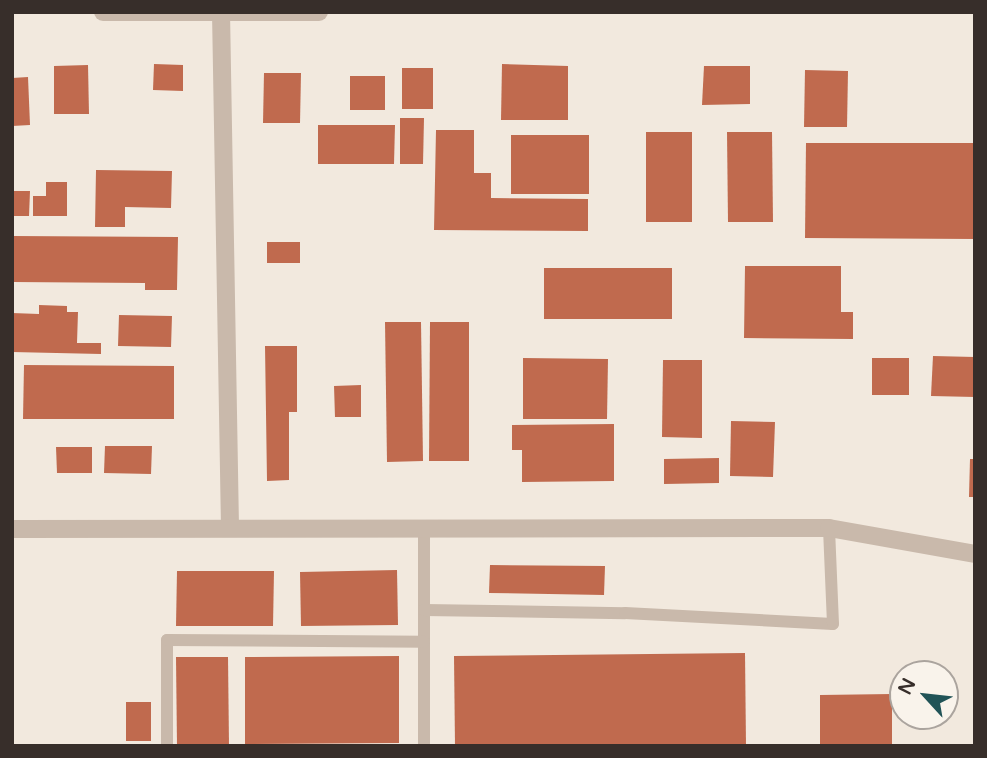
<!DOCTYPE html>
<style>
body{margin:0}
#map{position:relative;width:987px;height:758px;overflow:hidden;background:#f2e9de;font-family:"Varela Round",sans-serif}
div>[style]{position:absolute}
[style*='--x']{left:calc(var(--x)*1px);top:calc(var(--y)*1px);width:calc(var(--w)*1px);rotate:calc(var(--a)*1deg)}
.building>*{inset:0;background:#c06a4e}
.service>*{height:12px;margin:-6px;padding:0 6px;transform-origin:6px;border-radius:6px;background:#c9b9ab}
.minor>*{height:18px;margin:-9px;padding:0 9px;transform-origin:9px;border-radius:9px;background:#c9b9ab}
.tertiary>*{height:18px;margin:-9px;padding:0 9px;transform-origin:9px;border-radius:9px;background:#c9b9ab}
span{translate:-50% -50%;white-space:nowrap;text-align:center;line-height:1.15;-webkit-text-stroke:7px #f9f3eb;paint-order:stroke}
.frame{position:absolute;inset:0;border:14px solid #372e2a;pointer-events:none}
.north{position:absolute;left:889px;top:660px;width:70px;height:70px;box-sizing:border-box;background:#f9f3eb;border:2px solid #aba49e;border-radius:50%;rotate:297deg;font-size:19px;font-weight:700;line-height:28px;text-align:center;color:#372e2a}
.north::after{content:'';display:block;margin:auto;width:24px;height:32px;background:#215357;clip-path:polygon(50% 0,100% 100%,50% 72%,0 100%)}
</style>
<div id="map">
<div class="building">
<i style="clip-path:polygon(154px 64px,183px 65px,183px 91px,153px 90px)"></i>
<i style="clip-path:polygon(502px 64px,568px 66px,568px 120px,501px 120px)"></i>
<i style="clip-path:polygon(88px 65px,89px 114px,54px 114px,54px 66px)"></i>
<i style="clip-path:polygon(704px 66px,750px 66px,750px 104px,702px 105px)"></i>
<i style="clip-path:polygon(402px 68px,433px 68px,433px 109px,402px 109px)"></i>
<i style="clip-path:polygon(805px 70px,848px 71px,847px 127px,804px 127px)"></i>
<i style="clip-path:polygon(264px 73px,301px 73px,300px 123px,263px 123px)"></i>
<i style="clip-path:polygon(350px 76px,385px 76px,385px 110px,350px 110px)"></i>
<i style="clip-path:polygon(28px 77px,30px 125px,12px 126px,12px 78px)"></i>
<i style="clip-path:polygon(400px 118px,424px 118px,423px 164px,400px 164px)"></i>
<i style="clip-path:polygon(318px 125px,395px 125px,394px 164px,318px 164px)"></i>
<i style="clip-path:polygon(436px 130px,474px 130px,474px 173px,491px 173px,491px 198px,588px 199px,588px 231px,434px 230px)"></i>
<i style="clip-path:polygon(646px 132px,692px 132px,692px 222px,646px 222px)"></i>
<i style="clip-path:polygon(727px 132px,772px 132px,773px 222px,728px 222px)"></i>
<i style="clip-path:polygon(511px 135px,589px 135px,589px 194px,511px 194px)"></i>
<i style="clip-path:polygon(806px 143px,975px 143px,975px 239px,805px 238px)"></i>
<i style="clip-path:polygon(96px 170px,172px 171px,171px 208px,125px 207px,125px 227px,95px 227px)"></i>
<i style="clip-path:polygon(46px 182px,67px 182px,67px 216px,33px 216px,33px 196px,46px 196px)"></i>
<i style="clip-path:polygon(12px 191px,30px 191px,29px 216px,12px 216px)"></i>
<i style="clip-path:polygon(12px 236px,178px 237px,177px 290px,145px 290px,145px 283px,12px 282px)"></i>
<i style="clip-path:polygon(267px 242px,300px 242px,300px 263px,267px 263px)"></i>
<i style="clip-path:polygon(745px 266px,841px 266px,841px 312px,853px 312px,853px 339px,744px 338px)"></i>
<i style="clip-path:polygon(544px 268px,672px 268px,672px 319px,544px 319px)"></i>
<i style="clip-path:polygon(39px 305px,67px 306px,67px 312px,78px 312px,77px 343px,101px 343px,101px 354px,12px 352px,12px 313px,39px 314px)"></i>
<i style="clip-path:polygon(119px 315px,172px 316px,171px 347px,118px 346px)"></i>
<i style="clip-path:polygon(385px 322px,421px 322px,423px 461px,387px 462px)"></i>
<i style="clip-path:polygon(430px 322px,469px 322px,469px 461px,429px 461px)"></i>
<i style="clip-path:polygon(265px 346px,297px 346px,297px 412px,289px 412px,289px 480px,267px 481px)"></i>
<i style="clip-path:polygon(933px 356px,975px 357px,975px 397px,931px 396px)"></i>
<i style="clip-path:polygon(523px 358px,608px 359px,607px 419px,523px 419px)"></i>
<i style="clip-path:polygon(872px 358px,909px 358px,909px 395px,872px 395px)"></i>
<i style="clip-path:polygon(663px 360px,702px 360px,702px 438px,662px 437px)"></i>
<i style="clip-path:polygon(24px 365px,174px 366px,174px 419px,23px 419px)"></i>
<i style="clip-path:polygon(361px 385px,361px 417px,335px 417px,334px 386px)"></i>
<i style="clip-path:polygon(731px 421px,775px 422px,773px 477px,730px 476px)"></i>
<i style="clip-path:polygon(614px 424px,614px 481px,522px 482px,522px 450px,512px 450px,512px 425px)"></i>
<i style="clip-path:polygon(105px 446px,152px 446px,151px 474px,104px 473px)"></i>
<i style="clip-path:polygon(56px 447px,92px 447px,92px 473px,57px 473px)"></i>
<i style="clip-path:polygon(719px 458px,719px 483px,664px 484px,664px 459px)"></i>
<i style="clip-path:polygon(970px 459px,975px 459px,975px 497px,969px 497px)"></i>
<i style="clip-path:polygon(490px 565px,605px 566px,604px 595px,489px 593px)"></i>
<i style="clip-path:polygon(397px 570px,398px 625px,301px 626px,300px 572px)"></i>
<i style="clip-path:polygon(177px 571px,274px 571px,273px 626px,176px 626px)"></i>
<i style="clip-path:polygon(745px 653px,746px 746px,455px 746px,454px 656px)"></i>
<i style="clip-path:polygon(399px 656px,399px 743px,245px 744px,245px 657px)"></i>
<i style="clip-path:polygon(176px 657px,228px 657px,229px 746px,177px 746px)"></i>
<i style="clip-path:polygon(892px 694px,892px 746px,820px 746px,820px 695px)"></i>
<i style="clip-path:polygon(126px 702px,151px 702px,151px 741px,126px 741px)"></i>
</div>
<div class="service">
<i style="--x:424;--y:529;--w:217;--a:90"></i>
<i style="--x:424;--y:610;--w:201;--a:0.9"></i>
<i style="--x:625;--y:613;--w:208;--a:3"></i>
<i style="--x:833;--y:624;--w:96;--a:-92.4"></i>
<i style="--x:167;--y:746;--w:106;--a:-90"></i>
<i style="--x:167;--y:640;--w:257;--a:0.4"></i>
</div>
<div class="minor">
<i style="--x:221;--y:12;--w:516;--a:89"></i>
<i style="--x:12;--y:529;--w:817;--a:-0.07"></i>
<i style="--x:829;--y:528;--w:148;--a:10.1"></i>
</div>
<div class="tertiary">
<i style="--x:103;--y:12;--w:216;--a:0"></i>
</div>
<div class="frame"></div>
<div class="north">N</div>
</div>
